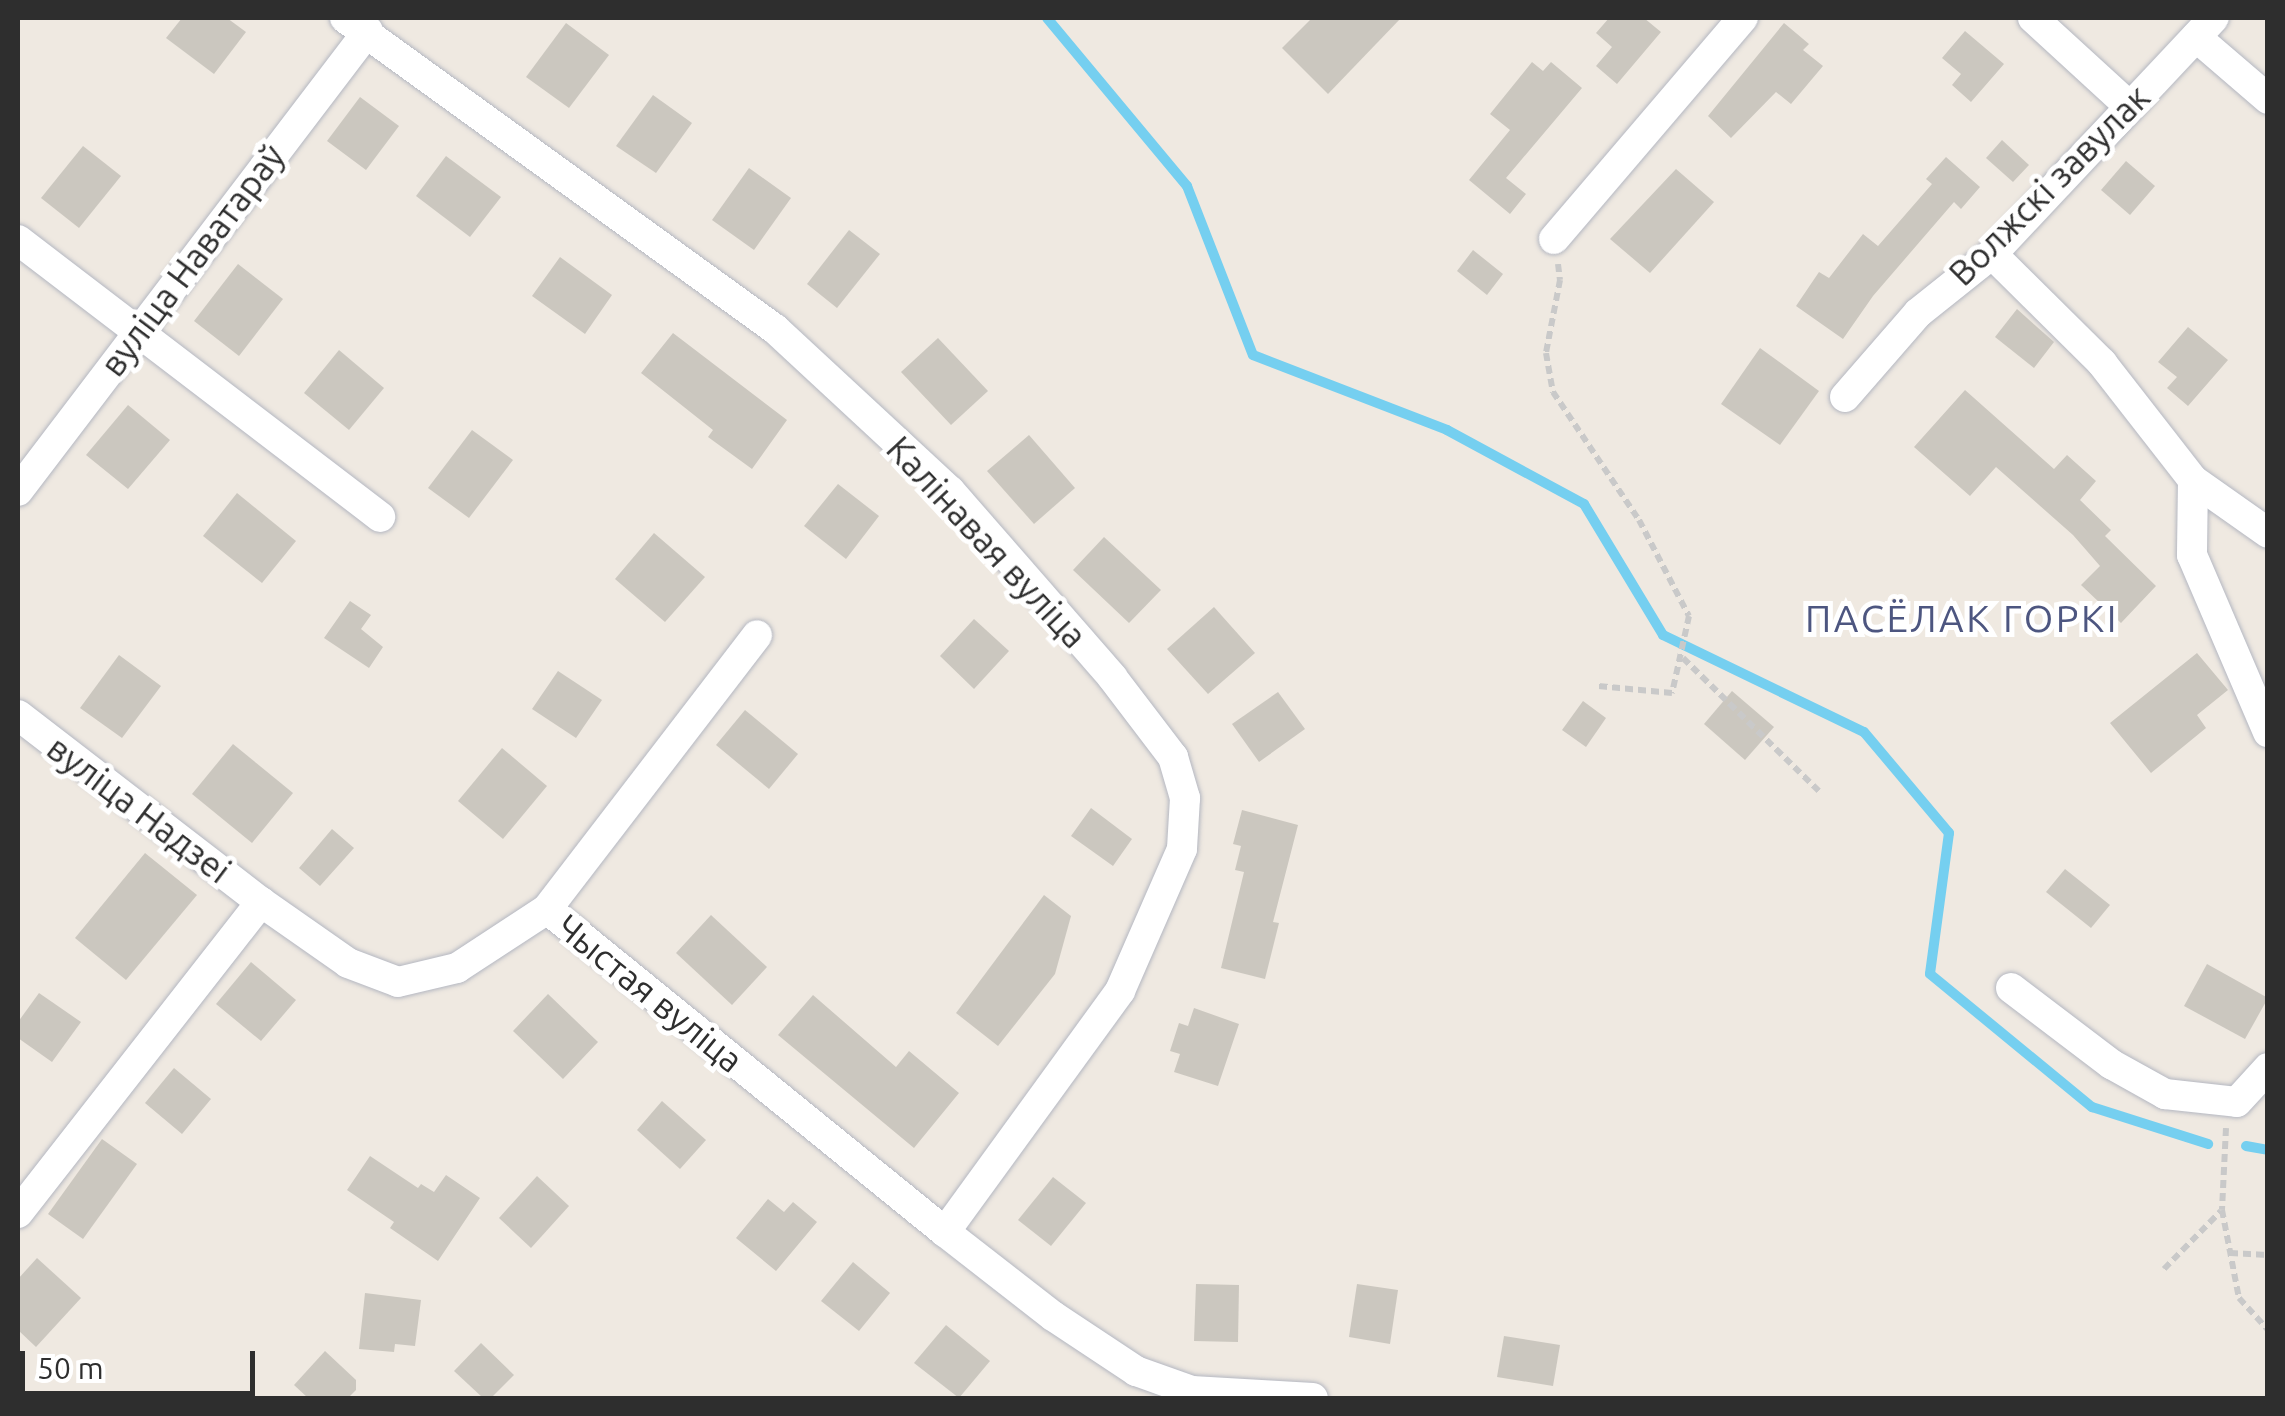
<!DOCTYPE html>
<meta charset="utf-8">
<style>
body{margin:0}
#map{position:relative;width:2285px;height:1416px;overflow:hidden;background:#efe9e1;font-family:Ubuntu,sans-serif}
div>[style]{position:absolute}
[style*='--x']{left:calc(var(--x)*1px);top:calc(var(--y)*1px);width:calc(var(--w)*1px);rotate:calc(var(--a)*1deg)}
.stream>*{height:10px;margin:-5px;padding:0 5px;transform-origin:5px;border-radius:5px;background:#75cff0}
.building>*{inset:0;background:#cbc7bf}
.path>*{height:6px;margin-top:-3px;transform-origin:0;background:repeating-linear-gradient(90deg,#c9c9c9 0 8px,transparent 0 13px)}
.roads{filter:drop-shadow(0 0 2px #b4b7c1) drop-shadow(0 0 2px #b4b7c1)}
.minor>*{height:30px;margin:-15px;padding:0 15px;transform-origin:15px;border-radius:15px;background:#fff}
span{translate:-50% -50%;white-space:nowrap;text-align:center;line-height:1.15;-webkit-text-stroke:10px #fff;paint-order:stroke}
.street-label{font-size:35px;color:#2e2e2e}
.neighbourhood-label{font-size:38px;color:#4d5680;letter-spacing:2.5px}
.frame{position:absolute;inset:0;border:20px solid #2e2e2e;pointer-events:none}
.scale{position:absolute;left:20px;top:1351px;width:235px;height:45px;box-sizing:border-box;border:5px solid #2e2e2e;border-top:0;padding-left:12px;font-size:30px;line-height:35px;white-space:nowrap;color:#2e2e2e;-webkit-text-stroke:8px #fff;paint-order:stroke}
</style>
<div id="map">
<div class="stream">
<i style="--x:1047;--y:18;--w:219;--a:50.2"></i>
<i style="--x:1187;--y:186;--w:181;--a:68.7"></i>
<i style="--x:1253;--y:355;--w:208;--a:21.1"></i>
<i style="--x:1447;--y:430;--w:156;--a:28.4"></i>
<i style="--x:1584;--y:504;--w:153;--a:58.9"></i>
<i style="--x:1663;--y:635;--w:223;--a:25.8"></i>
<i style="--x:1864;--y:732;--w:132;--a:49.9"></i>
<i style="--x:1949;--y:833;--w:142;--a:97.7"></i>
<i style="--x:1930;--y:974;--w:210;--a:39.4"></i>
<i style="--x:2092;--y:1107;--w:122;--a:17.7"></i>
<i style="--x:2246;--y:1146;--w:22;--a:10"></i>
</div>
<div class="building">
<i style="clip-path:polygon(182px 18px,227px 18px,246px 32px,214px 74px,166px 38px)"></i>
<i style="clip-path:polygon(1312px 18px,1401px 18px,1328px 94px,1282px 48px)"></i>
<i style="clip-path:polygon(1609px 18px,1644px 18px,1661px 32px,1617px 84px,1596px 66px,1612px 47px,1596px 33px)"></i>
<i style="clip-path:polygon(566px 23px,609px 55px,569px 108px,526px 77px)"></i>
<i style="clip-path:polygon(1784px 23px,1809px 44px,1803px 50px,1823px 66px,1791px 104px,1776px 92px,1731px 138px,1708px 116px)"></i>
<i style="clip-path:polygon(1965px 31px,2004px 64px,1971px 102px,1952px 85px,1961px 74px,1942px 58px)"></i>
<i style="clip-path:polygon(1532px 62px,1543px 71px,1551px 62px,1582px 88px,1506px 178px,1526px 194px,1510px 214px,1469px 180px,1510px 130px,1490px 114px)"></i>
<i style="clip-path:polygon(653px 95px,692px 123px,656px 173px,616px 146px)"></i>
<i style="clip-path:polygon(360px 97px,399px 126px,366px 170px,327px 141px)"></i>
<i style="clip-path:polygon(2002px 140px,2029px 165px,2013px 182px,1986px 158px)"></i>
<i style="clip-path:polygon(83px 146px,121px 176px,79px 228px,41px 198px)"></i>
<i style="clip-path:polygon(446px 156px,501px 197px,470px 237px,416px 196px)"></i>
<i style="clip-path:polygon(1946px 157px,1980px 187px,1961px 209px,1954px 202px,1873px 296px,1843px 339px,1796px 306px,1819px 272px,1829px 278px,1863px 234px,1878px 246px,1932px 184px,1926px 179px)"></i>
<i style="clip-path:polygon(2126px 161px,2155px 186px,2130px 215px,2101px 190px)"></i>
<i style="clip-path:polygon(749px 168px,791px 198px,754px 250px,712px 220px)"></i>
<i style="clip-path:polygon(1676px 169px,1714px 202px,1650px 273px,1610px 239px)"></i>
<i style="clip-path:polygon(849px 230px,880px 254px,837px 308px,807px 284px)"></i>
<i style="clip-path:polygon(1473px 250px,1503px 274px,1487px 295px,1457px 271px)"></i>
<i style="clip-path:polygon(560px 257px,612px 295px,585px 334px,532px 296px)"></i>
<i style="clip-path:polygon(238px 264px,283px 299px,239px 356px,194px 321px)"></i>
<i style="clip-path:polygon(2017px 309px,2054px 342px,2034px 368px,1995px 337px)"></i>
<i style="clip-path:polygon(2188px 327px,2228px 360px,2188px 406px,2167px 388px,2177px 377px,2158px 362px)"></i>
<i style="clip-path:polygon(673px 333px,787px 420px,752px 469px,708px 437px,713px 430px,641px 373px)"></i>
<i style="clip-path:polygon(938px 338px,988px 391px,951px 425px,901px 372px)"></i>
<i style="clip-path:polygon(1760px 348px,1819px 391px,1780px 445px,1721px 404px)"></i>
<i style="clip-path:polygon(339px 350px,384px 388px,349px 430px,304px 393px)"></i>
<i style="clip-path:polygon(1965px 390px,2054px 469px,2067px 455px,2096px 481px,2080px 500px,2111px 530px,2105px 536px,2156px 586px,2121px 623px,2081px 585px,2100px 566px,2073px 535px,1996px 467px,1970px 496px,1914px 447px)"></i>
<i style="clip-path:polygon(128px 405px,170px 440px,128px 489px,86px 455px)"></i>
<i style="clip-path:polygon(472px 430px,513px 460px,469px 518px,428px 488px)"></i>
<i style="clip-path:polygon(1029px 435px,1075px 488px,1034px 524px,987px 471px)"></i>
<i style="clip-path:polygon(838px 484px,879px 516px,846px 559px,804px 526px)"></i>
<i style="clip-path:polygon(237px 493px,296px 541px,262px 583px,203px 536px)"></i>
<i style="clip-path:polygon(654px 533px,705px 577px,665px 622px,615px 579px)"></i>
<i style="clip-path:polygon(1104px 537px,1161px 590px,1129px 623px,1073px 570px)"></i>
<i style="clip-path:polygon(350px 601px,371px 615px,361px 629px,383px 647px,369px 668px,324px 638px)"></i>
<i style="clip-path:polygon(1214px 607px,1255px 653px,1208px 694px,1167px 649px)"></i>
<i style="clip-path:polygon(974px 619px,1009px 651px,974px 689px,940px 656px)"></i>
<i style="clip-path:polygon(2197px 653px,2228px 690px,2197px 715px,2206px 728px,2151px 773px,2110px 723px)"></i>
<i style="clip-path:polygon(119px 655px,161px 686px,122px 738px,80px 708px)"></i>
<i style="clip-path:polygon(558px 671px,602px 700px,576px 738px,532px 709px)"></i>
<i style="clip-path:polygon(1732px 691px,1774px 727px,1745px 760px,1704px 724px)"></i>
<i style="clip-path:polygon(1278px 692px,1305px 729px,1259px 762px,1232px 724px)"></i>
<i style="clip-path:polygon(1583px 701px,1606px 718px,1586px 747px,1562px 730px)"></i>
<i style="clip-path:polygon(745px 710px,798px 754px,769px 789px,716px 745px)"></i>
<i style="clip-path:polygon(233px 744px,293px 793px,252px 843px,192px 794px)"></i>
<i style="clip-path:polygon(502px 748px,547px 786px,503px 839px,458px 801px)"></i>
<i style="clip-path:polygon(1091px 808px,1132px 839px,1113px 866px,1071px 836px)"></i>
<i style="clip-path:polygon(1242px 810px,1298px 825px,1273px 922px,1279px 923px,1265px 979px,1221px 968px,1244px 872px,1235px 870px,1241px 846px,1233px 844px)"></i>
<i style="clip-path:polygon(332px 829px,354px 848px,320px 886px,299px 868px)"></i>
<i style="clip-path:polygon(145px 853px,197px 895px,126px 980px,75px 938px)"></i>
<i style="clip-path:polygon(2065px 869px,2110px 905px,2091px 928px,2046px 892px)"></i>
<i style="clip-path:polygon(1044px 895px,1071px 916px,1055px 974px,998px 1046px,956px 1013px)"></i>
<i style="clip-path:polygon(711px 915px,767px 967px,732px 1005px,676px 953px)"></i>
<i style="clip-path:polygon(251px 962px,296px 1000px,261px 1041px,216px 1004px)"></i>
<i style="clip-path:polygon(2207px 964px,2268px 998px,2245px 1039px,2184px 1006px)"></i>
<i style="clip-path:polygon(39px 993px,81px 1022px,52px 1062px,18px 1038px,18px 1022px)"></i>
<i style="clip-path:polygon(548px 994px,598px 1042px,563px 1079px,513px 1031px)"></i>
<i style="clip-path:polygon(813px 995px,896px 1067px,909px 1051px,959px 1093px,914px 1148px,778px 1035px)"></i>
<i style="clip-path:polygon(1194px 1008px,1239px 1024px,1218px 1086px,1174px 1072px,1180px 1054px,1170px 1051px,1179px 1023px,1188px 1026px)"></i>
<i style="clip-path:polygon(174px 1068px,211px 1099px,182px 1134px,145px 1103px)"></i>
<i style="clip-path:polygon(662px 1101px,706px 1140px,680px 1169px,637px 1130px)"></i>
<i style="clip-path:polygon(102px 1139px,137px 1164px,83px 1239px,48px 1214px)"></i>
<i style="clip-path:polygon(370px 1156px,418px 1188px,421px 1184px,434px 1192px,446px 1175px,480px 1198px,438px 1261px,390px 1228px,394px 1222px,347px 1190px)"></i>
<i style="clip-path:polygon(537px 1176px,569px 1206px,531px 1248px,499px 1218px)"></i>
<i style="clip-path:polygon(1053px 1177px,1086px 1203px,1051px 1246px,1018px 1220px)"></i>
<i style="clip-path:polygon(768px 1199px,784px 1212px,793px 1202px,817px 1222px,776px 1271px,736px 1238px)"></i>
<i style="clip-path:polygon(37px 1258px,81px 1298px,36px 1347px,18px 1330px,18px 1279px)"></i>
<i style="clip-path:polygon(853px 1262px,890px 1293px,859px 1331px,821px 1301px)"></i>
<i style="clip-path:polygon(1196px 1284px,1239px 1285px,1238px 1342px,1194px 1341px)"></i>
<i style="clip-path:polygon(1357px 1284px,1398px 1290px,1390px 1344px,1349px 1337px)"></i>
<i style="clip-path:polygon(365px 1293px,421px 1300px,415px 1346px,395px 1344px,394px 1352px,359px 1349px)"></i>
<i style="clip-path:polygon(946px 1325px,990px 1361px,959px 1398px,914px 1363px)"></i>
<i style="clip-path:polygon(1504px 1336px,1560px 1345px,1553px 1386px,1497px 1377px)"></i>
<i style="clip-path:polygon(481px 1343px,514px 1375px,491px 1398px,483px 1398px,454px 1371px)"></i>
<i style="clip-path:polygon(325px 1351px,356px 1380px,356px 1390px,348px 1398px,308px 1398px,294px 1385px)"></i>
</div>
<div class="path">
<i style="--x:1558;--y:264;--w:16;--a:83"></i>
<i style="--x:1560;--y:280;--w:74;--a:100.9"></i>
<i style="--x:1546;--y:353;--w:40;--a:80"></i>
<i style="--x:1553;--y:392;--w:154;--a:56.1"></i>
<i style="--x:1639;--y:520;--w:108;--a:62.5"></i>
<i style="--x:1689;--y:616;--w:79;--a:102.4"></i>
<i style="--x:1672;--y:693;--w:74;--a:-174.6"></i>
<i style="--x:1683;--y:658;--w:190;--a:44.4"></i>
<i style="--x:2226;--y:1128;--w:82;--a:92.8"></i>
<i style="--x:2222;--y:1210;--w:90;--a:79.1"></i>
<i style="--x:2239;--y:1298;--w:43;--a:47.8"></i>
<i style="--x:2230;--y:1253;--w:38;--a:3"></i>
<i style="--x:2164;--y:1269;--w:81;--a:-45.5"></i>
</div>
<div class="roads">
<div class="minor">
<i style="--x:345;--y:18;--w:531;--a:35.88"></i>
<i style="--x:775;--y:329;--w:238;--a:42.8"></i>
<i style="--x:950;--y:491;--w:247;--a:48.9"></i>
<i style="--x:1112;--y:677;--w:101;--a:52.7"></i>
<i style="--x:1173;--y:757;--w:43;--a:73.7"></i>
<i style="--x:1185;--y:798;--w:51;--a:93.4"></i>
<i style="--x:1182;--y:849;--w:155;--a:113.6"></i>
<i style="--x:1120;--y:991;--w:298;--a:126"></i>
<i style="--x:2033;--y:18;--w:129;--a:42.5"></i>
<i style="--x:2196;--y:37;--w:95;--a:40.7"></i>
<i style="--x:1554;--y:239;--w:291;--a:-49.5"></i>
<i style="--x:18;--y:240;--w:456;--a:37.4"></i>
<i style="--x:1992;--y:254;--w:155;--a:44.7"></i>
<i style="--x:2102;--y:363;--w:148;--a:52.1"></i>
<i style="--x:2193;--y:480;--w:92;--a:35.2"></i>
<i style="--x:1845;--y:397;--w:111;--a:-49"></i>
<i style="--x:1918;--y:313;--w:95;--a:-38.6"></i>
<i style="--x:1992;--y:254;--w:324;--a:-46.8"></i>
<i style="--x:2193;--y:480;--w:75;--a:90.8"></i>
<i style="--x:2192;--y:555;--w:193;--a:66.8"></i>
<i style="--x:18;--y:491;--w:578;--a:-52.73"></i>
<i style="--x:18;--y:715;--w:307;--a:37.6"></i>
<i style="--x:547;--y:909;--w:345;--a:-52.5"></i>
<i style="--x:2011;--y:988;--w:126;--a:37.2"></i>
<i style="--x:2111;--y:1064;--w:62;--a:29.1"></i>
<i style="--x:2165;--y:1094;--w:72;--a:6.3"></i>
<i style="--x:2237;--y:1102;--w:46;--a:-47.6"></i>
<i style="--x:18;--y:1213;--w:395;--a:-52"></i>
<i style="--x:261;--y:902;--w:106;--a:35"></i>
<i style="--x:348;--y:963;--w:53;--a:20.8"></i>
<i style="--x:398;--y:982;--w:61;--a:-13.3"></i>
<i style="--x:457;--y:968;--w:108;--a:-33.2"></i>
<i style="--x:547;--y:909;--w:513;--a:39.06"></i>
<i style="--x:945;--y:1232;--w:137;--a:37.9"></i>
<i style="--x:1053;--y:1316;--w:100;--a:33.5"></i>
<i style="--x:1136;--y:1371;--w:59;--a:19.7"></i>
<i style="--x:1192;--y:1391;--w:121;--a:3.3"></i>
</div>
</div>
<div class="street-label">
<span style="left:2049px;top:185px;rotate:-45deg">Волжскі завулак</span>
<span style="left:192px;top:260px;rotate:-53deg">вуліца Наватараў</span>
<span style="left:987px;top:542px;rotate:47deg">Калінавая вуліца</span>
<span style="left:139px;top:809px;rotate:37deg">вуліца Надзеі</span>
<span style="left:650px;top:993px;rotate:39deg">Чыстая вуліца</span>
</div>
<div class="neighbourhood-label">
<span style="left:1962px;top:619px">ПАСЁЛАК ГОРКІ</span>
</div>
<div class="frame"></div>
<div class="scale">50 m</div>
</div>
